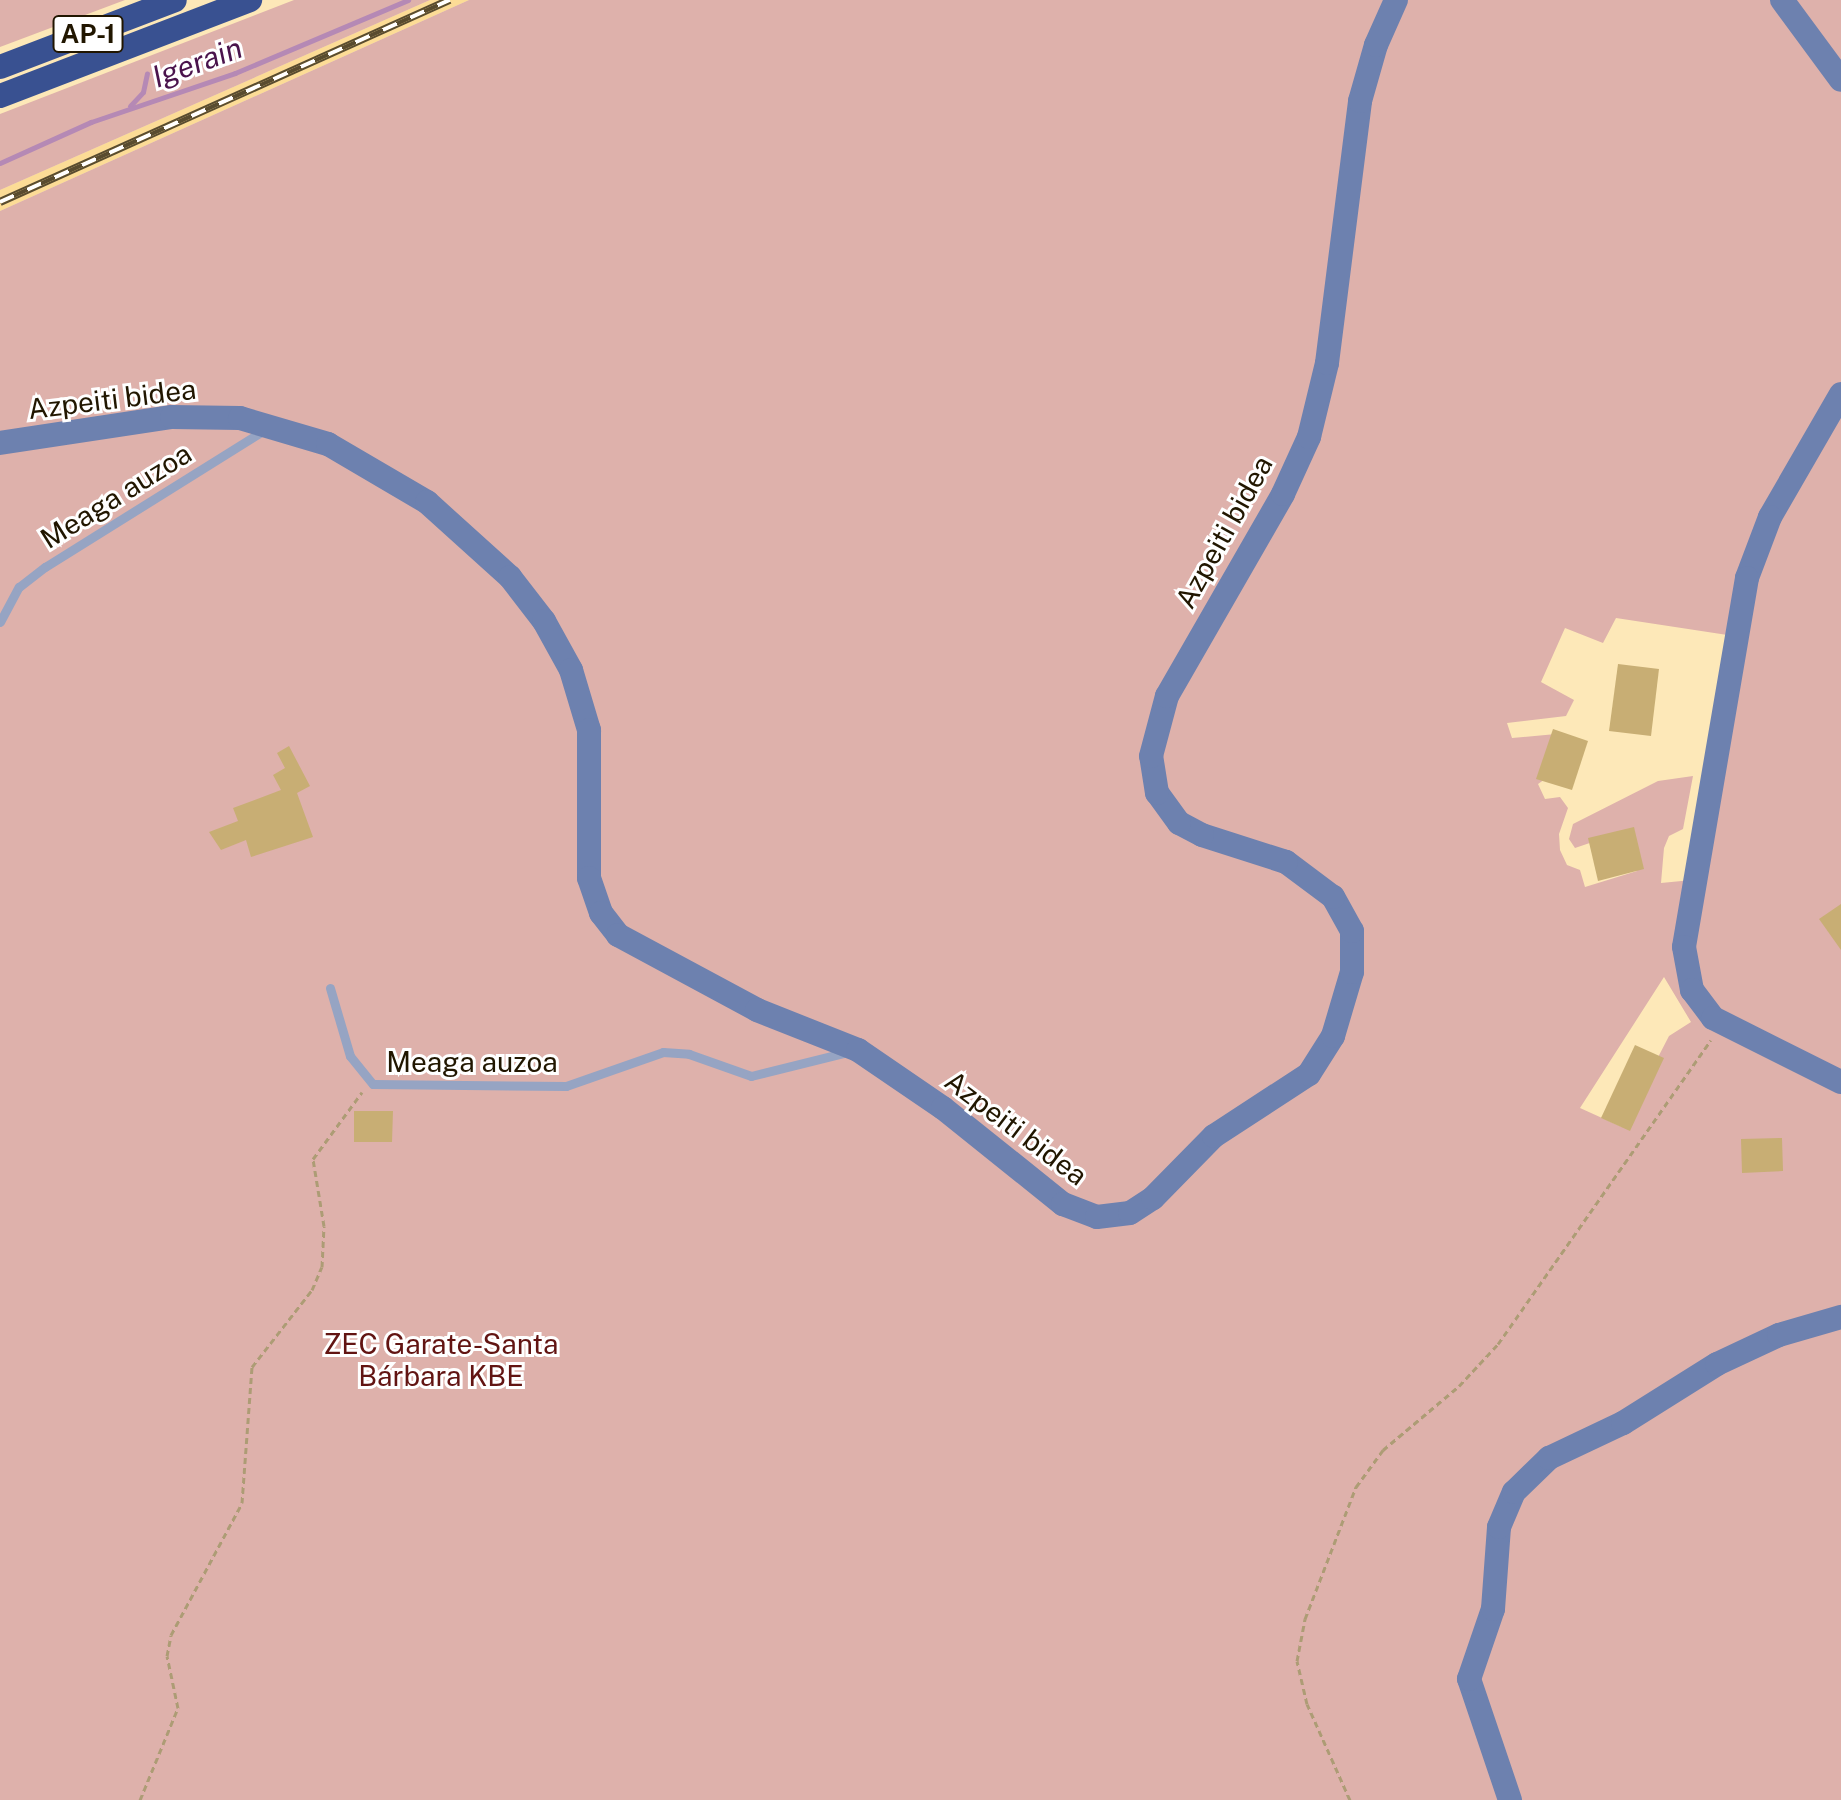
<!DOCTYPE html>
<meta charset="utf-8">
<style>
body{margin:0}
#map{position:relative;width:1841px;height:1800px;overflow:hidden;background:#fde8b8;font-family:"Public Sans",sans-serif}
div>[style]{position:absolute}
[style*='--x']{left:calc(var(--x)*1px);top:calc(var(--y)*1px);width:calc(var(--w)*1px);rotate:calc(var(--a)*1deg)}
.built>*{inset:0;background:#fcdc96}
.green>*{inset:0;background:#deb1ab}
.stream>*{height:5px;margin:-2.5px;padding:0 2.5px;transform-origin:2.5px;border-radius:2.5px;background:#b589b5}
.building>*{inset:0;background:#c8ae74}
.path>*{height:3px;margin-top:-1.5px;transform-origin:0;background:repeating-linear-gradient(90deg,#ad9c75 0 6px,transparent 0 10px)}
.lane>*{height:9px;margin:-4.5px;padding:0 4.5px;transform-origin:4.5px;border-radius:4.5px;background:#96a4c3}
.secondary>*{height:24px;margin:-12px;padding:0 12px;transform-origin:12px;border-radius:12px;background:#6d81af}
.highway>*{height:24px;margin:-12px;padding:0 12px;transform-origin:12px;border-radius:12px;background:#395191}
.rail>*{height:8px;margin-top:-4px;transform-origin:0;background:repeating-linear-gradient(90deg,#fff 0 15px,#594c2f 0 30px);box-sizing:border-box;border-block:2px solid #594c2f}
span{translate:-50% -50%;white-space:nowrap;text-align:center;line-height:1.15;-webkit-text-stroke:6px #fff;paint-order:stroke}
.shield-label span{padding:2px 6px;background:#fff;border:2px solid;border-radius:6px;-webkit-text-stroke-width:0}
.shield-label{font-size:26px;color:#211600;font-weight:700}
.street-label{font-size:28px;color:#211600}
.park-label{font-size:28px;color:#621412}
.water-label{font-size:30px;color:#4a134c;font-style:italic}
</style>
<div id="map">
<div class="built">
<i style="clip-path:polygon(430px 0,469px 0,0 211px,0 190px)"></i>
</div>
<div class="green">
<i style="clip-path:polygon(0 0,125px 0,0 47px)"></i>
<i style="clip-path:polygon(294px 0,430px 0,0 190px,0 114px)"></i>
<i style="clip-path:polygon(evenodd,469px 0,1841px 0,1841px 1800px,0 1800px,0 211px,469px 0,1616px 618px,1734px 636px,1692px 880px,1661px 883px,1664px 848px,1669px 836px,1683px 829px,1693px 776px,1658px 781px,1573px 824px,1569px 839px,1575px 848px,1625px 831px,1637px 871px,1585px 887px,1580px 870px,1567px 865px,1560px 850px,1559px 834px,1568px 808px,1560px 797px,1545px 799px,1538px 784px,1548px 777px,1556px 734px,1512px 738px,1507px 723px,1566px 716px,1574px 700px,1541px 682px,1565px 628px,1603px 643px,1616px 618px,469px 0,1664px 977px,1691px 1022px,1669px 1036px,1622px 1127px,1580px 1108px,1664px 977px)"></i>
</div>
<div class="stream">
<i style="--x:130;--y:106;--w:19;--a:-47"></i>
<i style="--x:143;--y:92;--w:19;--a:-78"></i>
<i style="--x:0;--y:163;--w:100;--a:-24.3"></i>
<i style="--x:91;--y:122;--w:152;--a:-18.8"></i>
<i style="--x:235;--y:73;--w:188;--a:-22.9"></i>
</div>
<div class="building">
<i style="clip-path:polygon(1618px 664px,1659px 669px,1651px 736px,1609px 731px)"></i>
<i style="clip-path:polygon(1553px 729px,1588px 741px,1572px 790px,1536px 779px)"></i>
<i style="clip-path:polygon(289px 746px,310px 786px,297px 793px,313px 837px,251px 857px,246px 840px,221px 850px,209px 832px,238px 821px,233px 808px,281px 790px,273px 775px,285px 768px,277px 753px)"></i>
<i style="clip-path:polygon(1634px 827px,1644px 869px,1598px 881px,1588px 838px)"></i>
<i style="clip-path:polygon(1841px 904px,1841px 950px,1819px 919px)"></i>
<i style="clip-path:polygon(1635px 1045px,1664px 1058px,1630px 1131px,1601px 1118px)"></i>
<i style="clip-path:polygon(354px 1111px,393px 1111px,392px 1142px,354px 1142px)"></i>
<i style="clip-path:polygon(1782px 1138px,1783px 1171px,1742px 1173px,1741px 1139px)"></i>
</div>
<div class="path">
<i style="--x:140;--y:1800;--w:100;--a:-67.6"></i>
<i style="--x:178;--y:1708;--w:53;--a:-101.9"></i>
<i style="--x:167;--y:1656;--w:21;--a:-79"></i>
<i style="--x:171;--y:1635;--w:150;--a:-61.7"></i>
<i style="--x:242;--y:1503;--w:136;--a:-85.8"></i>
<i style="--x:252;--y:1367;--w:98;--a:-52.1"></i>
<i style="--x:312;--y:1290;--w:25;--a:-67"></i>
<i style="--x:322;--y:1267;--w:41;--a:-87.2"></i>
<i style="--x:324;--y:1226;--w:68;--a:-99.3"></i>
<i style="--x:313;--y:1159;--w:83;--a:-53.8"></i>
<i style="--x:1350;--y:1800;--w:105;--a:-114.1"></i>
<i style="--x:1307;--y:1704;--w:44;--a:-103.1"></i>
<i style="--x:1297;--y:1661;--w:43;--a:-79.2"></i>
<i style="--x:1305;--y:1619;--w:142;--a:-68.9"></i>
<i style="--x:1356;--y:1487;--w:46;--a:-53.9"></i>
<i style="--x:1383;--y:1450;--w:99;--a:-40.1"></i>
<i style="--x:1459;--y:1386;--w:57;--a:-47.1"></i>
<i style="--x:1498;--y:1344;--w:371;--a:-55"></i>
</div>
<div class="lane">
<i style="--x:0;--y:622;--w:40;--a:-62"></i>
<i style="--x:19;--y:587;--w:33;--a:-38"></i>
<i style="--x:45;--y:567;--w:261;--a:-32"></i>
<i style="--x:330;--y:988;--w:71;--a:73.6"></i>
<i style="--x:350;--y:1056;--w:36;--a:51"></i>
<i style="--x:373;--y:1084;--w:193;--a:0.6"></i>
<i style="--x:566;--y:1086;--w:103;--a:-19.3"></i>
<i style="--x:663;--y:1052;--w:26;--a:4"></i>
<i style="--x:689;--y:1054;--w:66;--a:19.5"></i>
<i style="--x:751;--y:1076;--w:99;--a:-14"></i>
</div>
<div class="secondary">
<i style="--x:1782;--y:0;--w:99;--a:53.6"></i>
<i style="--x:1841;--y:394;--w:142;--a:120"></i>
<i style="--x:1770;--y:517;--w:65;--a:110.7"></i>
<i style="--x:1747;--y:578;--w:374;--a:99.7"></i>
<i style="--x:1684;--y:947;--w:44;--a:79.5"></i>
<i style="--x:1692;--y:990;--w:35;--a:53"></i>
<i style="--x:1713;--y:1018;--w:143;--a:26.6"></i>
<i style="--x:0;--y:443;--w:174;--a:-8.6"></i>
<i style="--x:172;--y:417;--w:68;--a:0.8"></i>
<i style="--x:240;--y:418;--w:92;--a:16.5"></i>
<i style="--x:328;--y:444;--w:115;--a:30.4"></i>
<i style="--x:427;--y:502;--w:112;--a:42.1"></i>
<i style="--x:510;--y:577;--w:56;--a:52.3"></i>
<i style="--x:544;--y:621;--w:56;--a:61.1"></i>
<i style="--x:571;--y:670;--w:63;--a:73.3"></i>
<i style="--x:589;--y:730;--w:148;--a:90"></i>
<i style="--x:589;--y:878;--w:37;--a:71"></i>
<i style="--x:601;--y:913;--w:28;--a:52"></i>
<i style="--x:618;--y:935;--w:158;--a:28.3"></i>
<i style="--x:757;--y:1010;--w:109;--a:21.6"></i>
<i style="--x:858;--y:1050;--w:103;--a:34.3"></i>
<i style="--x:943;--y:1108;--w:154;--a:38.7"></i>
<i style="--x:1063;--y:1204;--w:36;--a:21"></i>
<i style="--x:1097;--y:1217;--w:33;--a:-7"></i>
<i style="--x:1130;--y:1213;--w:27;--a:-33"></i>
<i style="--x:1153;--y:1198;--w:87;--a:-45.5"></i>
<i style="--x:1214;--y:1136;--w:113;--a:-33.1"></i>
<i style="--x:1309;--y:1074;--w:45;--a:-57.7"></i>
<i style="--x:1333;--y:1036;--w:67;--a:-73.5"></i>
<i style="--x:1352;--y:972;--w:41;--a:-90"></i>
<i style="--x:1352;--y:931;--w:39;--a:-119"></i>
<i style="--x:1333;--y:897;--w:59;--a:-143.3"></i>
<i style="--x:1286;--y:862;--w:88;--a:-162.2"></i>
<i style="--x:1202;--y:835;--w:26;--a:-152"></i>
<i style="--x:1179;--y:823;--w:37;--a:-126"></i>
<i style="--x:1157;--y:793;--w:37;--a:-99"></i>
<i style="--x:1151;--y:756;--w:62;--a:-75.1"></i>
<i style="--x:1167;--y:696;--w:233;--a:-60.1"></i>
<i style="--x:1283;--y:494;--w:63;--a:-65.5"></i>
<i style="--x:1309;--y:437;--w:76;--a:-76.3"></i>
<i style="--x:1327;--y:363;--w:264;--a:-82.8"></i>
<i style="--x:1360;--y:101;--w:58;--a:-74.1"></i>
<i style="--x:1376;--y:45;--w:49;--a:-66"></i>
<i style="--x:1510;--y:1800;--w:128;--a:-108.7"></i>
<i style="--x:1469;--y:1679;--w:74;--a:-71.1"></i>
<i style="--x:1493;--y:1609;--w:82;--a:-85.8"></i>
<i style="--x:1499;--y:1527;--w:38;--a:-67"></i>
<i style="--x:1514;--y:1492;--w:49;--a:-44.2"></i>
<i style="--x:1549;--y:1458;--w:82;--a:-25.3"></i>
<i style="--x:1623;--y:1423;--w:111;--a:-32.1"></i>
<i style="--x:1717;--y:1364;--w:68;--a:-25.1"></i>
<i style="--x:1779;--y:1335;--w:65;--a:-16.2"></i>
</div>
<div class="highway">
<i style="--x:0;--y:67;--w:187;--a:-20.9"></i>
<i style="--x:0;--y:96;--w:268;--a:-21"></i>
</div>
<div class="rail">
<i style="--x:0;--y:202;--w:493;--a:-24.2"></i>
</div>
<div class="shield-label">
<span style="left:88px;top:34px">AP-1</span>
</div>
<div class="street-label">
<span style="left:112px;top:399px;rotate:-7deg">Azpeiti bidea</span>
<span style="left:116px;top:496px;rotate:-32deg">Meaga auzoa</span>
<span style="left:1224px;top:532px;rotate:-61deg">Azpeiti bidea</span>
<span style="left:472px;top:1062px">Meaga auzoa</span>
<span style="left:1016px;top:1128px;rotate:37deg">Azpeiti bidea</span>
</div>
<div class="park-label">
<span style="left:441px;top:1360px">ZEC Garate-Santa<br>Bárbara KBE</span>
</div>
<div class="water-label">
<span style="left:197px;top:62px;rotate:-20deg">Igerain</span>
</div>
</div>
